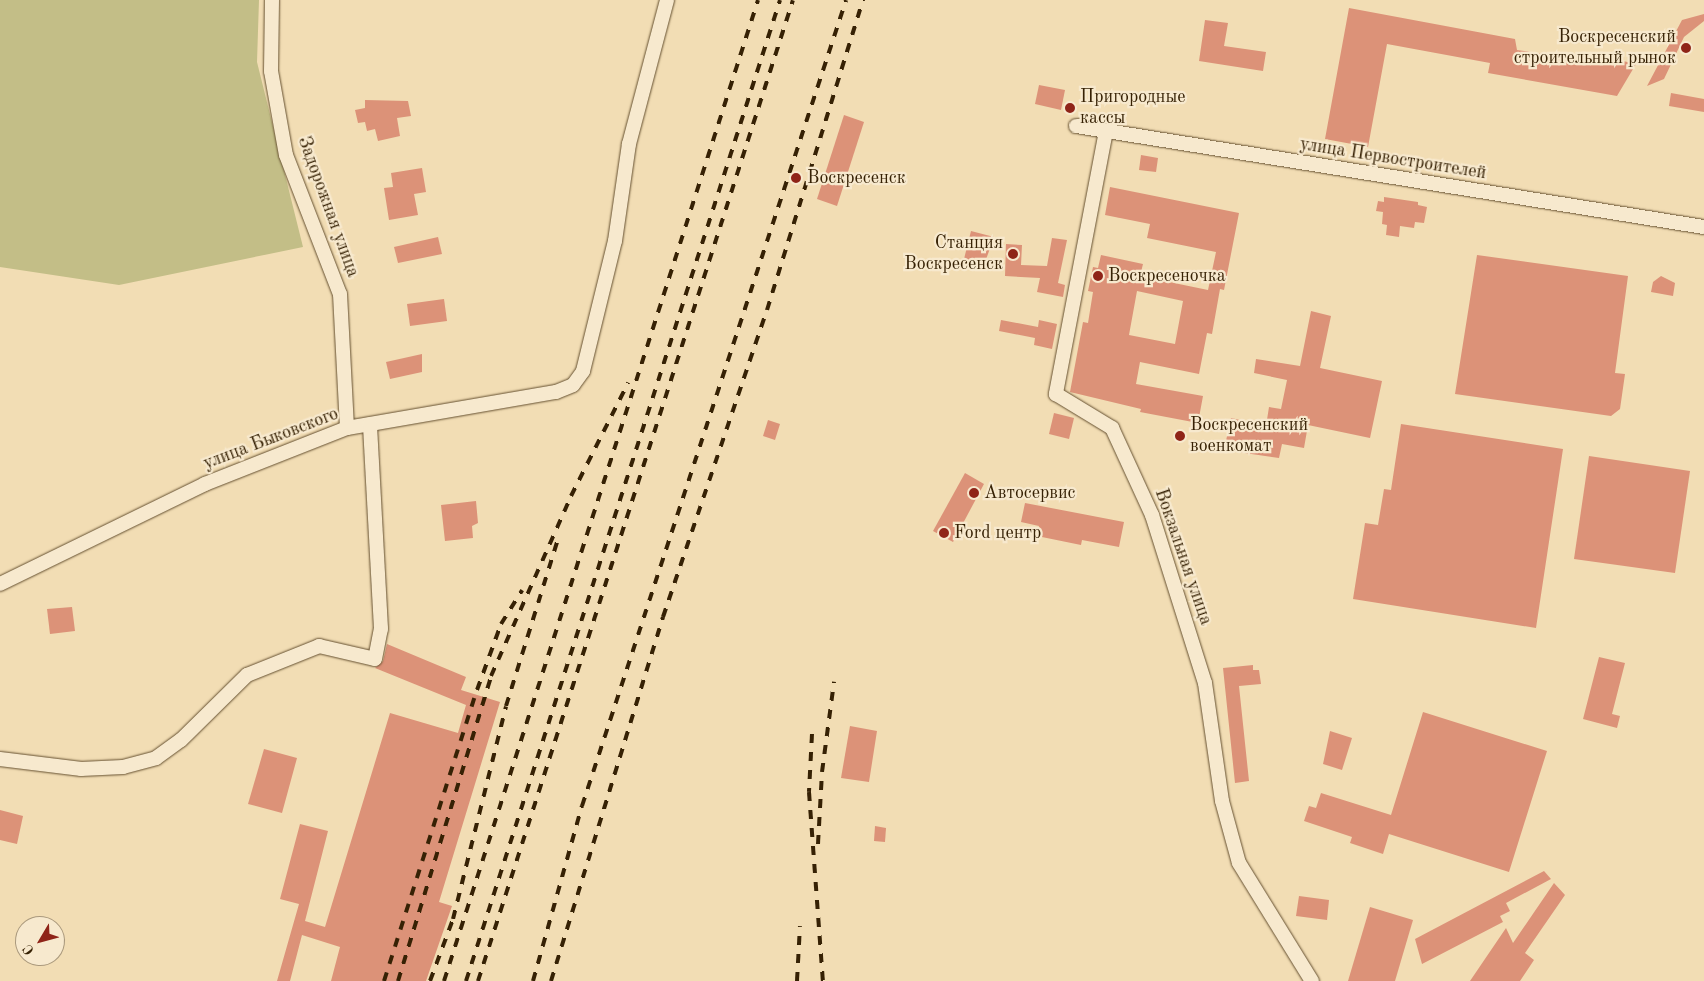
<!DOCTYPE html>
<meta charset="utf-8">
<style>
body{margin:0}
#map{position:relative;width:1704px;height:981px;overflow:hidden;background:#f2ddb4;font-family:"Old Standard TT",serif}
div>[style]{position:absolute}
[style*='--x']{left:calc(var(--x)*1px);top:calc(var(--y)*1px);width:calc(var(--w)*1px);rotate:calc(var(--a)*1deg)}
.green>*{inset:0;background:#c3be87}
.building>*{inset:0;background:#dc9278}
.roads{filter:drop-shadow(0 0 1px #655030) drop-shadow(0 0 1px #655030)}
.minor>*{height:14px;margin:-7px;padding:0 7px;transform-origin:7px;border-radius:7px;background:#f7e9ce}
.rail>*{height:4px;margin-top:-2px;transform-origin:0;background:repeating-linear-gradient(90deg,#362104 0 9px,transparent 0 18px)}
.dots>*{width:14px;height:14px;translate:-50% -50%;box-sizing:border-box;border:2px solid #f7e9ce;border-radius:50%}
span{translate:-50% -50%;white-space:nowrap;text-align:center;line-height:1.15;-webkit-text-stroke:4.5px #f7e9ce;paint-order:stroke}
.poi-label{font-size:18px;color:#362104}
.right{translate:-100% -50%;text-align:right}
.left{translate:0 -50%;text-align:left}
.street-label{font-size:18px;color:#362104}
.north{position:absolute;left:15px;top:916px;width:50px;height:50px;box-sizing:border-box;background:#f7e9ce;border:1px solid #aa997d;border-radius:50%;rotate:233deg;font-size:14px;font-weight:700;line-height:20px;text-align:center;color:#362104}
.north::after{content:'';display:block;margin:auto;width:18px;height:22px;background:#8f2418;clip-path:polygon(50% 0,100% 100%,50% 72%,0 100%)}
</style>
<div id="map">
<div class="green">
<i style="clip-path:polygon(0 0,259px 0,257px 62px,303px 247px,119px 285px,0 267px)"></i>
</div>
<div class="building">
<i style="clip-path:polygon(1349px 8px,1515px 39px,1517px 50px,1592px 61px,1597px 55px,1636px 64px,1617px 96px,1488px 73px,1490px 63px,1387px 44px,1368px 147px,1325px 139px)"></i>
<i style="clip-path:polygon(1704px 14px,1704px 21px,1684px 37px,1664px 79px,1647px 86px,1682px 20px)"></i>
<i style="clip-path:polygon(1205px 20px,1228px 23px,1224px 46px,1266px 52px,1263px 71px,1199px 61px)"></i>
<i style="clip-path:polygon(1039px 85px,1065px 90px,1061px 110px,1035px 104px)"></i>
<i style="clip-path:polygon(1671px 93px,1704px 99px,1704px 112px,1669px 106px)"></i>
<i style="clip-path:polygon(365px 100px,408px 101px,411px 116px,397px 118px,400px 136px,378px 141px,375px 129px,367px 131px,365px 122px,358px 123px,355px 110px,365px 108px)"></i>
<i style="clip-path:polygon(844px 115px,864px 122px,837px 206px,817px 199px)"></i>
<i style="clip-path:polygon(1141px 155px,1158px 158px,1156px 172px,1139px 170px)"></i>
<i style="clip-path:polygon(422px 168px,426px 192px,414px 194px,418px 215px,389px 220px,384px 188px,393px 187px,391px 173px)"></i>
<i style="clip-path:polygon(evenodd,1110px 187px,1239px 213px,1224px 290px,1220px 289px,1212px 334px,1207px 333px,1199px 374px,1140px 362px,1136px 384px,1203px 396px,1198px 423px,1140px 412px,1141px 409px,1070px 392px,1083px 322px,1088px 323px,1093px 292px,1088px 291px,1093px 267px,1098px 268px,1101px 255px,1143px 264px,1140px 276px,1208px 290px,1216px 252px,1147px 238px,1150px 224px,1105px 215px,1110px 187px,1137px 291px,1183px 301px,1175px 344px,1129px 335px,1137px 291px)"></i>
<i style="clip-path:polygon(1384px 197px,1418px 202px,1418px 205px,1427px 207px,1424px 223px,1415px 222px,1414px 228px,1400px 226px,1399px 237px,1386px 235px,1387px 225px,1382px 224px,1383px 212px,1376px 211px,1378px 201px,1384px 202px)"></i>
<i style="clip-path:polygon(971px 231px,994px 237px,983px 268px,964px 259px)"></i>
<i style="clip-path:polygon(438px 237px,442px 254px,398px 263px,394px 247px)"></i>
<i style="clip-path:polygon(1052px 238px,1067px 240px,1058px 283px,1065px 285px,1063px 297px,1037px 292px,1040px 278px,1005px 276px,1006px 244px,1022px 245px,1021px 265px,1047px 266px)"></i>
<i style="clip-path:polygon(1477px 255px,1628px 276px,1615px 373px,1625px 374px,1620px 409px,1611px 416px,1455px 394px)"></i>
<i style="clip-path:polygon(1661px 276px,1675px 283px,1673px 296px,1651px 292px,1653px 282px)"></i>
<i style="clip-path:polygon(444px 299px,447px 321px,410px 326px,407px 304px)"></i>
<i style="clip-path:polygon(1311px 311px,1331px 316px,1320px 368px,1382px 381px,1370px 438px,1308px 425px,1304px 448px,1282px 444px,1279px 458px,1224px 450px,1231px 418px,1266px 426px,1269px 407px,1281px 409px,1287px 380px,1254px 373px,1256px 359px,1300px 366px)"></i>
<i style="clip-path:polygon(1001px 320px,1038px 327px,1039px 320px,1057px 324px,1052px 349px,1034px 345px,1035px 338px,999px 331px)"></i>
<i style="clip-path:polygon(422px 354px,422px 372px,390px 379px,386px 362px)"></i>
<i style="clip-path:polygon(1054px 413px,1074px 418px,1069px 439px,1049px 434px)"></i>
<i style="clip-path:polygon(768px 420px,780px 424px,775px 440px,763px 436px)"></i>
<i style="clip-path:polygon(1401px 424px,1563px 449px,1536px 628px,1353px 599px,1365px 523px,1378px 525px,1384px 489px,1391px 490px)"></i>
<i style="clip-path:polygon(1589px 456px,1690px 471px,1675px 573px,1574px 559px)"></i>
<i style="clip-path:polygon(965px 473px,984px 484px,953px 542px,933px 531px)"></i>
<i style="clip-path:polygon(476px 501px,478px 523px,472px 526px,473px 538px,445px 541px,441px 505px)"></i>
<i style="clip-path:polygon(1025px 503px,1124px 522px,1119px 547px,1082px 540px,1081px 545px,1037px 536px,1039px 526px,1021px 522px)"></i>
<i style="clip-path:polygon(72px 607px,75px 631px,50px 634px,47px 609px)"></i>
<i style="clip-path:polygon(387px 644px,466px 677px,461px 690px,500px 702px,439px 902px,452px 906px,426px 981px,331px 981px,340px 947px,302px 935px,290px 981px,277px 981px,299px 904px,280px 899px,300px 824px,328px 831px,305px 921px,325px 927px,390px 713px,458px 733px,466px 705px,375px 668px,383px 661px)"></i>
<i style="clip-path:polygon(1599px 657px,1625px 663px,1612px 714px,1620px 716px,1617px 728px,1583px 719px)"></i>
<i style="clip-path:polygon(1253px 665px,1253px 670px,1259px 670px,1261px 684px,1239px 686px,1249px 781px,1235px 783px,1223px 668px)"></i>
<i style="clip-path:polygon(1423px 712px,1547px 751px,1509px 872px,1389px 834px,1383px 854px,1350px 843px,1352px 837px,1304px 821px,1309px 806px,1316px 808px,1321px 793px,1391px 815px)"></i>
<i style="clip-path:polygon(850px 726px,877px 731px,869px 782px,841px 778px)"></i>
<i style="clip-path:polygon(1330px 731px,1352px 738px,1342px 770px,1323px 764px)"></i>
<i style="clip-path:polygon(264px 749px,297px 758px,282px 813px,248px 804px)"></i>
<i style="clip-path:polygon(0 810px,23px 816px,17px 844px,0 840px)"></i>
<i style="clip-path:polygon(875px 826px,886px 828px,885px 842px,874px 841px)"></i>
<i style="clip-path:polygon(1544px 871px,1551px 879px,1506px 903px,1510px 911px,1500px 916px,1503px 922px,1422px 964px,1415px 939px)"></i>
<i style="clip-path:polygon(1554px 883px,1565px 895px,1525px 953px,1534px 960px,1520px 981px,1470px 981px,1506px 928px,1513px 943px)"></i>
<i style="clip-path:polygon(1299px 896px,1329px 900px,1327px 920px,1296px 916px)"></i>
<i style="clip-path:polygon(1370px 907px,1413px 920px,1395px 981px,1348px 981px)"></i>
</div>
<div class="roads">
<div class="minor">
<i style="--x:272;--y:0;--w:71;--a:90.8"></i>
<i style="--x:271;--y:71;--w:85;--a:79.9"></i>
<i style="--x:286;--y:155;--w:149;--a:68.8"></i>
<i style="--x:340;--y:294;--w:134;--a:87"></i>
<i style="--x:1076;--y:126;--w:636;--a:9.14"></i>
<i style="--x:1106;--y:131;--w:268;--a:100.8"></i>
<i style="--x:1056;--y:394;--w:66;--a:31.3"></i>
<i style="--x:1112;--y:428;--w:96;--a:65.3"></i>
<i style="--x:1152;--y:515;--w:176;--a:72.5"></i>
<i style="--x:1205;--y:683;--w:119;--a:81.8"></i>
<i style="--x:1222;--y:801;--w:64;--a:74.7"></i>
<i style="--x:1239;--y:863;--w:139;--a:58.3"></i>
<i style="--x:0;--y:584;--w:228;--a:-26"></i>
<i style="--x:205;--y:484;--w:153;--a:-21.5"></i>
<i style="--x:347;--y:428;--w:212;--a:-9.8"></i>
<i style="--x:556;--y:392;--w:18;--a:-22"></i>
<i style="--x:573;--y:385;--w:17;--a:-54"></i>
<i style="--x:583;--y:371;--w:134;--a:-76.2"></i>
<i style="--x:615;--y:241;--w:98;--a:-81.8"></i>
<i style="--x:629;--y:144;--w:149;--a:-75.2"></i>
<i style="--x:0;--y:759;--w:82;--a:7"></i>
<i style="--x:81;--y:769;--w:42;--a:-2.7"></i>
<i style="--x:123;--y:767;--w:34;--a:-15"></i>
<i style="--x:156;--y:758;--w:31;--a:-36"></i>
<i style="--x:181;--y:740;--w:93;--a:-44.6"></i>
<i style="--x:247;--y:675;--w:78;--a:-21.9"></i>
<i style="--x:319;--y:646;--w:57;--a:13.1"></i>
<i style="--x:375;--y:659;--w:31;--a:-79"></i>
<i style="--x:381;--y:629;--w:205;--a:-93.1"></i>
</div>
</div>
<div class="rail">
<i style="--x:812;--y:734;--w:58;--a:93"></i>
<i style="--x:809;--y:792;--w:190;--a:85.8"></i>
<i style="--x:818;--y:844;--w:72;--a:-86.8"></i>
<i style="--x:822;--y:772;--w:91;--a:-82.4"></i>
<i style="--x:384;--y:981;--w:305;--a:-72.3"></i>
<i style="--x:477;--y:690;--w:70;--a:-70"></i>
<i style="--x:501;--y:624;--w:40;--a:-58"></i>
<i style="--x:398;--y:981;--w:319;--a:-73"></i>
<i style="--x:491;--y:676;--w:197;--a:-66"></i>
<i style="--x:571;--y:496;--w:127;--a:-63.2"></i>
<i style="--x:430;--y:981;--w:66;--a:-69.6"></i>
<i style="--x:453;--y:919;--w:219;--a:-76"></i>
<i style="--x:506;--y:706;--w:175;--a:-72.7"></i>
<i style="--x:444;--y:981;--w:1030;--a:-72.25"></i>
<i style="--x:466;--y:981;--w:1030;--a:-72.25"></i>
<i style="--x:478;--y:981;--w:1030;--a:-72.2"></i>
<i style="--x:533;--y:981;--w:182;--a:-74.4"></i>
<i style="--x:582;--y:806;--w:848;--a:-71.86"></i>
<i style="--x:551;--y:981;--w:381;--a:-72.9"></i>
<i style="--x:663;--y:617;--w:324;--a:-71.3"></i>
<i style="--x:767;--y:310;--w:325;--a:-72.8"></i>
<i style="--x:797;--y:981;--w:55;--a:-86.9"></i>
</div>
<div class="dots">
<i style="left:1686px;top:48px;background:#8f2418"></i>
<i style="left:1070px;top:108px;background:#8f2418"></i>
<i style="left:796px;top:178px;background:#8f2418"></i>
<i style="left:1013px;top:254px;background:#8f2418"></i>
<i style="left:1098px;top:276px;background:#8f2418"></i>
<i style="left:1180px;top:436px;background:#8f2418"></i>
<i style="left:974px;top:493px;background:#8f2418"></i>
<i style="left:944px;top:533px;background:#8f2418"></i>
</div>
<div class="poi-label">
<span class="right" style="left:1676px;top:48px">Воскресенский<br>строительный рынок</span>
<span class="left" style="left:1080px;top:108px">Пригородные<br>кассы</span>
<span class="left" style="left:807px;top:178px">Воскресенск</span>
<span class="right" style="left:1003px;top:254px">Станция<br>Воскресенск</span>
<span class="left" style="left:1108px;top:276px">Воскресеночка</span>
<span class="left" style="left:1190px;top:436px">Воскресенский<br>военкомат</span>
<span class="left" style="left:984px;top:493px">Автосервис</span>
<span class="left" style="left:954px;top:533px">Ford центр</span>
</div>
<div class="street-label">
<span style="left:1393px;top:159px;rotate:9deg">улица Первостроителей</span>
<span style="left:328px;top:207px;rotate:70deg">Задорожная улица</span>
<span style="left:271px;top:439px;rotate:-21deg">улица Быковского</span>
<span style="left:1183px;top:557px;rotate:71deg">Вокзальная улица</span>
</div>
<div class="north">С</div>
</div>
